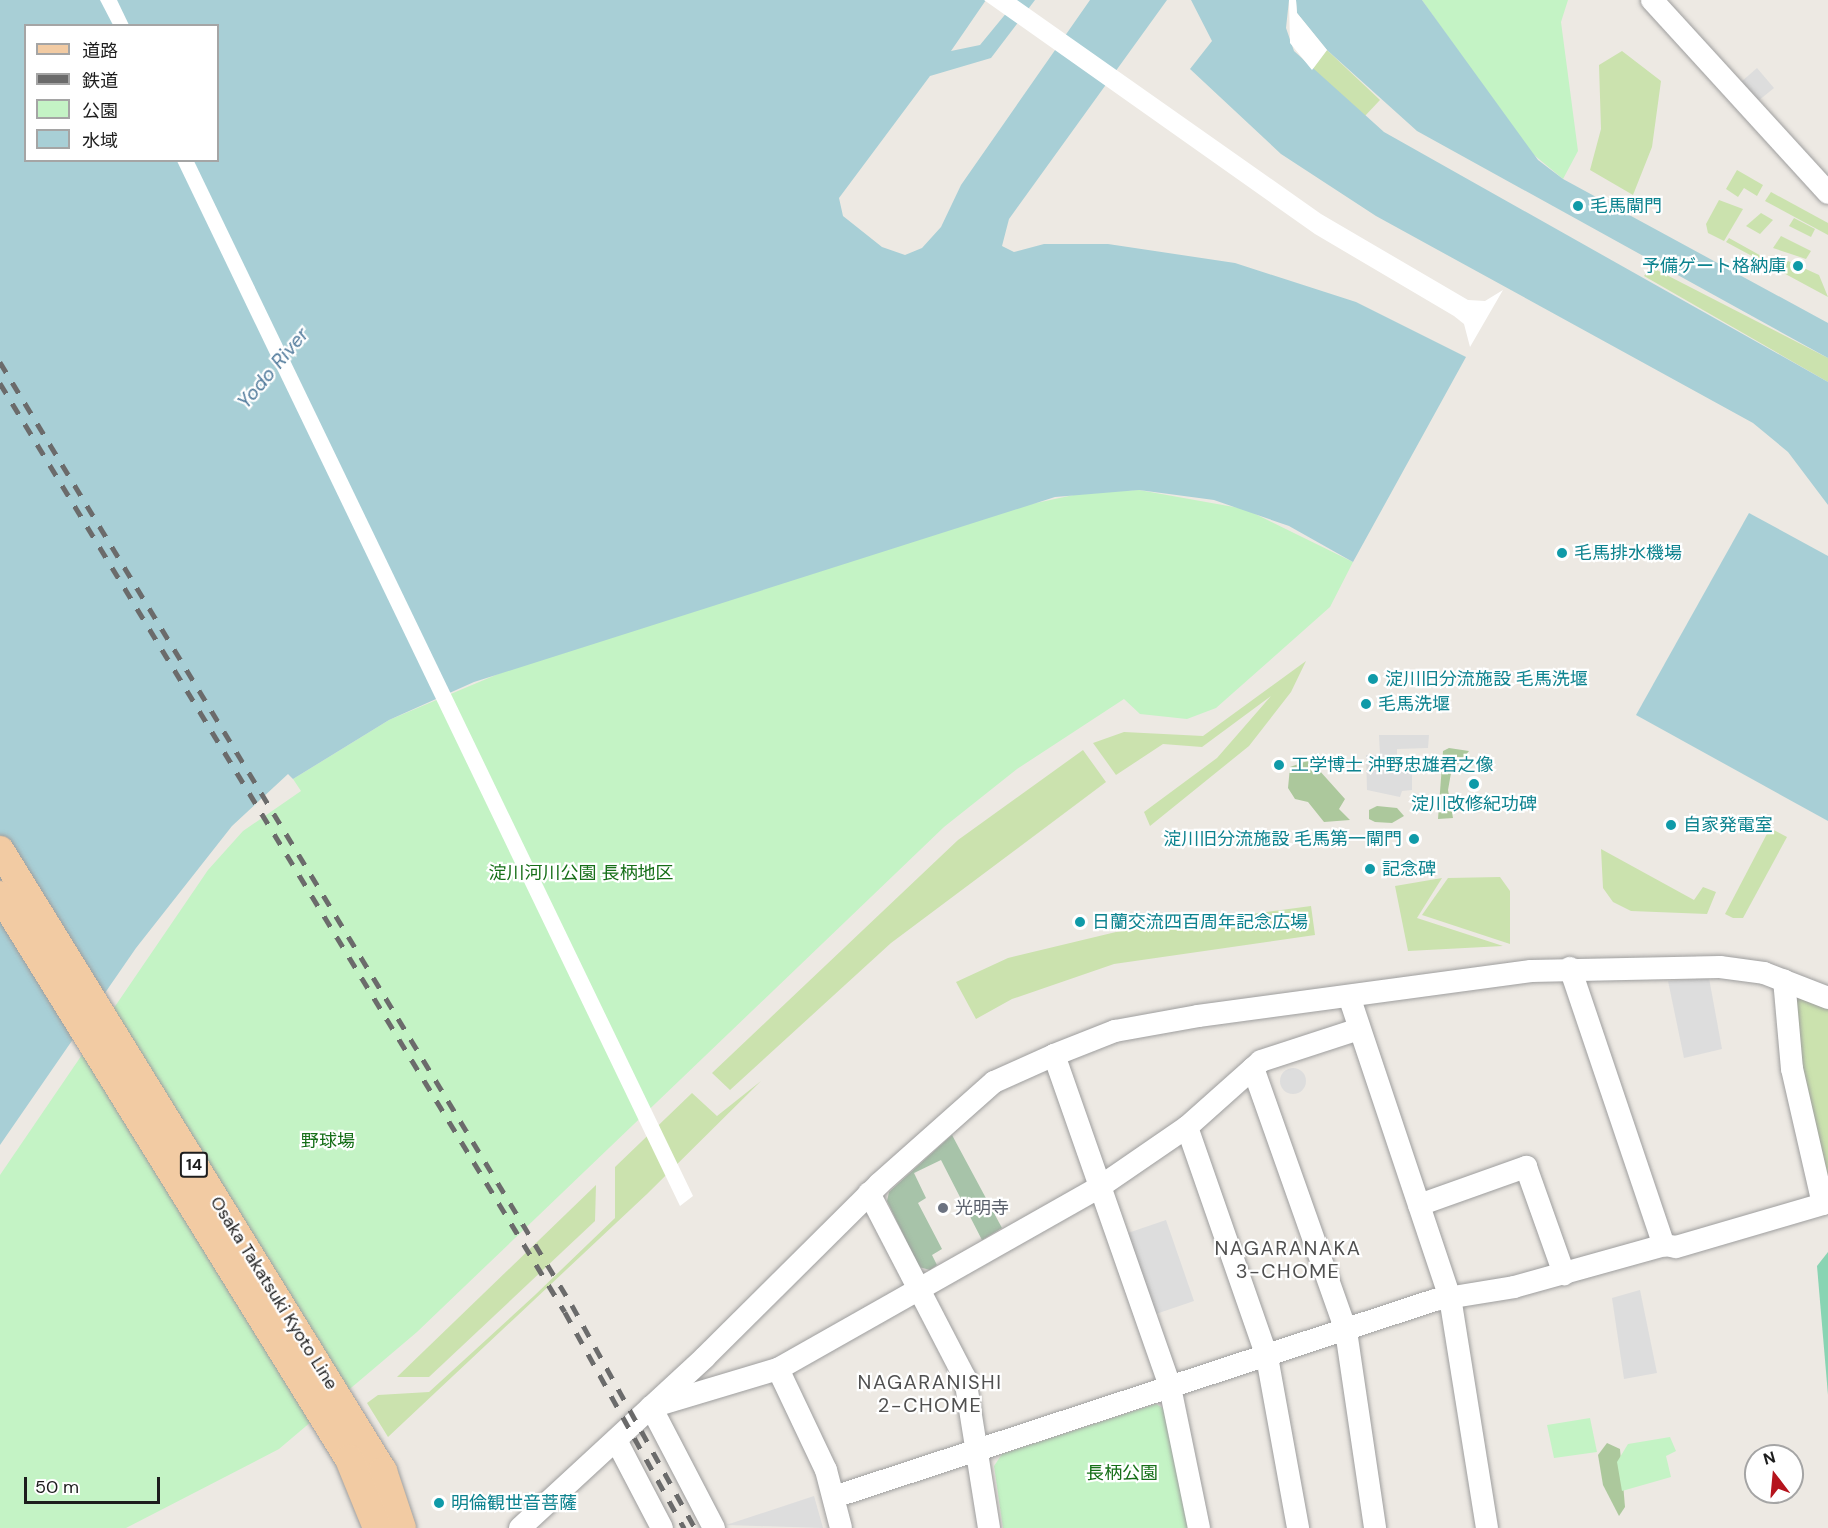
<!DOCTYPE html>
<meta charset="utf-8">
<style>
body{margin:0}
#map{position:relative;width:1828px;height:1528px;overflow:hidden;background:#ede9e3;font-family:"DM Sans","Noto Sans JP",sans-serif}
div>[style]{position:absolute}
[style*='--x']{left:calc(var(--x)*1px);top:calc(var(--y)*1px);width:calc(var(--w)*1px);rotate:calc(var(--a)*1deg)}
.grass>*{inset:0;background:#cbe2ae}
.forest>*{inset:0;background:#acc89c}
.cemetery>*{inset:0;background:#a7c3a9}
.park>*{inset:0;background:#c4f3c5}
.pitch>*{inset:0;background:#89d4b3}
.parking>*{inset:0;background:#ddd}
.round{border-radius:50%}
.water>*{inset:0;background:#a8cfd6}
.pier>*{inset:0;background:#fff}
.roads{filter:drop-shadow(0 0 2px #9e9e9e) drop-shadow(0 0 2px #9e9e9e)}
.minor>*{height:22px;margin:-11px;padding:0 11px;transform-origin:11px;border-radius:11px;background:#fff}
.major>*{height:28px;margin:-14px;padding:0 14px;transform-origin:14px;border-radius:14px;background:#f2cba3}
.rail>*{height:4.5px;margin-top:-2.25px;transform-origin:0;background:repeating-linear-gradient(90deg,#6b6b6b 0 12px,transparent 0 24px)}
.dots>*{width:16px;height:16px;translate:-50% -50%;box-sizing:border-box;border:3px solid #fff;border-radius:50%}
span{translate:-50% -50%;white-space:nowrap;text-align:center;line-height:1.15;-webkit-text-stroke:4.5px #fff;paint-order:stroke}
.shield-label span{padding:2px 4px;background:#fff;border:2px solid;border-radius:4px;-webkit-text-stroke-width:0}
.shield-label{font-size:16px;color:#1d1d1d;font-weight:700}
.culture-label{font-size:18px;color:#0d838f}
.left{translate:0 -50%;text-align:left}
.right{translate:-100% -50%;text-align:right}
.park-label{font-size:18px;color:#166f18}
.worship-label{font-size:18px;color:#5b616d}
.street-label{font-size:18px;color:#1d1d1d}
.water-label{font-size:20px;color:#507a9b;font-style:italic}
.neighbourhood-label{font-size:20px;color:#505050;letter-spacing:1.5px}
.legend{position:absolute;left:24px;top:24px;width:195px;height:138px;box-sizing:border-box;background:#fff;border:2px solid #a5a5a5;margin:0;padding:8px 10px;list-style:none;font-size:18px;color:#1d1d1d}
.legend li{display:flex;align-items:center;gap:12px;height:30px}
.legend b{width:30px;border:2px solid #a5a5a5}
.north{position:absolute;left:1744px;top:1444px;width:60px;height:60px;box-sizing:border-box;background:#fff;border:2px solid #a5a5a5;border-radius:50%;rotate:344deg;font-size:16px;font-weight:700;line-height:24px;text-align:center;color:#1d1d1d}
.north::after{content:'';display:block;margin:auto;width:21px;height:27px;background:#b5141d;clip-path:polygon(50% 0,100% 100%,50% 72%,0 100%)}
.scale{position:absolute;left:24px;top:1477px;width:136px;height:27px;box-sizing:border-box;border:3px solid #1d1d1d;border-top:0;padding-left:8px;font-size:18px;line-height:21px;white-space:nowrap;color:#1d1d1d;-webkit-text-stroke:4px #fff;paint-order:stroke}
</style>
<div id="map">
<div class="grass">
<i style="clip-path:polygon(1327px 50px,1380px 100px,1364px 117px,1312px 70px)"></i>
<i style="clip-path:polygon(1622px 51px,1661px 81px,1652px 147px,1633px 195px,1590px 170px,1601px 129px,1599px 65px)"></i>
<i style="clip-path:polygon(1737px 170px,1763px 185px,1757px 196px,1744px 188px,1738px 197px,1726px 189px)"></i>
<i style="clip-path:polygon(1771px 192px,1828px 223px,1828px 235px,1765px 201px)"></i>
<i style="clip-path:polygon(1719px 200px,1743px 209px,1724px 241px,1708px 233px,1706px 224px)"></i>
<i style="clip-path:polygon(1761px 213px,1773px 220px,1760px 234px,1746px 226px)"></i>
<i style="clip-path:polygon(1794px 218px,1815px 229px,1811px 237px,1789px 226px)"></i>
<i style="clip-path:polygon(1781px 236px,1811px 251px,1806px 259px,1773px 248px)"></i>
<i style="clip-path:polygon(1729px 238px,1781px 267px,1786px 260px,1819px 275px,1828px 297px,1726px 242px)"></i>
<i style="clip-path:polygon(1651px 267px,1828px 358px,1828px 382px,1644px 276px)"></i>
<i style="clip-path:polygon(1306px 661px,1291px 692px,1249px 746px,1150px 826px,1144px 812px,1217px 758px,1271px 696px,1202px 747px,1163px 744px,1116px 775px,1093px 743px,1124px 732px,1203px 736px)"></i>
<i style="clip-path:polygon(1083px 750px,1106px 782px,891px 943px,730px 1090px,712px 1073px,958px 840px)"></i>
<i style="clip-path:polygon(1770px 828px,1787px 837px,1743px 918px,1733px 918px,1725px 914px)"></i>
<i style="clip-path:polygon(1601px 849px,1694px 900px,1703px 887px,1716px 892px,1707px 914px,1631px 911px,1613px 902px,1603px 888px)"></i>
<i style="clip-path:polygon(1500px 877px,1510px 891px,1510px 944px,1422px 915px,1448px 878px)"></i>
<i style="clip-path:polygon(1442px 878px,1417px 918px,1503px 946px,1408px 951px,1395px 886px)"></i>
<i style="clip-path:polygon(1311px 906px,1315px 935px,1114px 964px,1012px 999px,976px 1019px,956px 982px,1008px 958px,1116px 932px)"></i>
<i style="clip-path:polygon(1794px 995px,1828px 1009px,1828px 1190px,1804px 1088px)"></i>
<i style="clip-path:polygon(761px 1081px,647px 1194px,388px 1437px,367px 1403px,378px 1395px,429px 1392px,535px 1295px,615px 1218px,615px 1167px,692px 1093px,717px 1116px)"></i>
<i style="clip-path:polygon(596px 1185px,595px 1221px,429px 1377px,397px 1377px)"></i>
</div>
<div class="forest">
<i style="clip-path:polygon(1449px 748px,1469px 751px,1451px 773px,1448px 790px,1453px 818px,1438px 819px,1443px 751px)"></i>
<i style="clip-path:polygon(1310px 760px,1345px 799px,1339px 809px,1350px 820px,1324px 822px,1308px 802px,1295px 799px,1288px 788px,1290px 767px)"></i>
<i style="clip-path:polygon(1377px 806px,1397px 808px,1404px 816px,1392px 823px,1375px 822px,1369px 819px,1369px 810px)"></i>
<i style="clip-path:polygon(1607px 1443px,1620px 1449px,1625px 1507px,1619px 1516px,1603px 1485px,1598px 1455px)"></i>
</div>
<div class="cemetery">
<i style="clip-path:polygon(952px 1135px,1002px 1228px,982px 1240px,941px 1160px,914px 1173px,926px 1198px,918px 1203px,942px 1249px,932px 1255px,937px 1265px,930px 1270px,919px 1267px,887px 1201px,889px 1192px)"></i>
</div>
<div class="park">
<i style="clip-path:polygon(1422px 0,1568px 0,1561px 22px,1578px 151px,1563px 179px,1528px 150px)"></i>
<i style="clip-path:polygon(1139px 490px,1245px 509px,1353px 562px,1330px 607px,1216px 708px,1187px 719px,1140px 714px,1124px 699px,1017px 769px,944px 827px,417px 1332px,279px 1449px,126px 1528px,0 1528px,0 1175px,208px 870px,243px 831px,301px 791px,293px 779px,389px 720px,515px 667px,1017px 507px,1088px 492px)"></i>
<i style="clip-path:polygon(1156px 1404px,1166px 1410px,1190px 1528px,1003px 1528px,994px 1466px,1002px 1454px)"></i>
<i style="clip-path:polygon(1590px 1418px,1597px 1452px,1554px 1458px,1547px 1425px)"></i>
<i style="clip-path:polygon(1670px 1437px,1676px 1451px,1666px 1456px,1671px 1477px,1622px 1491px,1617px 1462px,1628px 1444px)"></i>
</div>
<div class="pitch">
<i style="clip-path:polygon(1828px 1252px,1828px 1395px,1817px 1266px)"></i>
</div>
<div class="parking">
<i style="clip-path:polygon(1757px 68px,1774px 88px,1758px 101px,1741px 82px)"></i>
<i style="clip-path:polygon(1379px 735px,1429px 735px,1428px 748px,1397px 749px,1397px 756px,1412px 756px,1412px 790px,1402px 791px,1400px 797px,1367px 790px,1366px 755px,1380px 755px)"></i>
<i style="clip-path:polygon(1709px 978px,1722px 1049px,1684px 1058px,1668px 981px)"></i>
<i class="round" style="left:1280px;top:1068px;width:26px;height:26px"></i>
<i style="clip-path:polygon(1166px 1220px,1194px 1301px,1153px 1315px,1125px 1234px)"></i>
<i style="clip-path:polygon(1640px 1290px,1657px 1373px,1624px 1379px,1612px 1298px)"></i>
<i style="clip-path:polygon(814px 1496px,823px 1528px,726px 1525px)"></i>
</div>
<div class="water">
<i style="clip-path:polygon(evenodd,0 0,986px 0,951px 51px,980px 45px,1017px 0,1035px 0,991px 58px,930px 76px,839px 198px,843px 216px,882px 247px,905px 255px,922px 248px,941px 227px,961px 185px,1090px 0,1167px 0,1009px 219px,1002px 246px,1014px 252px,1044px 244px,1108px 244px,1235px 263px,1356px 302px,1466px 357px,1353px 562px,1289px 526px,1214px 500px,1139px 490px,1055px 497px,474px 682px,389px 720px,293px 779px,288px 774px,232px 826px,136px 948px,0 1145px,0 0,26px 26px,218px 26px,218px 160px,26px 160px,26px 26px)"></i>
<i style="clip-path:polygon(1191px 0,1289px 0,1286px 28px,1294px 51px,1384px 132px,1828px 382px,1828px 505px,1788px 452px,1753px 423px,1376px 216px,1281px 154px,1190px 69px,1212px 41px)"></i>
<i style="clip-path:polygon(1296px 0,1422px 0,1538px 160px,1563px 179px,1828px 323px,1828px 358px,1417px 131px,1327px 50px,1297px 13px)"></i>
<i style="clip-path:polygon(1749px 513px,1828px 556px,1828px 821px,1636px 715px)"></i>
</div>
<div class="pier">
<i style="clip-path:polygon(100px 0,117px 0,129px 25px,113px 25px)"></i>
<i style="clip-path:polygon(984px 0,1017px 0,1321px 214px,1468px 300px,1485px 301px,1503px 290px,1470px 347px,1464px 324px,1454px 316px,1315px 234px)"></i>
<i style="clip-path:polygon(1289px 0,1296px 0,1297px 13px,1327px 50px,1312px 70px,1290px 43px)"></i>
<i style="clip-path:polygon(177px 161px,194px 161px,693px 1196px,680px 1206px)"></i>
</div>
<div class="roads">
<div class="minor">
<i style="--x:1652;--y:0;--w:261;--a:47.6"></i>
<i style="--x:1570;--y:968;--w:293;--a:71.3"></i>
<i style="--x:1349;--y:996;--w:317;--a:71.5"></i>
<i style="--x:1450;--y:1297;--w:234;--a:80.9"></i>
<i style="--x:1054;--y:1055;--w:352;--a:70.7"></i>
<i style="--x:1170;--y:1387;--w:144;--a:78.4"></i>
<i style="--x:1253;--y:1068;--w:279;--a:70.5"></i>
<i style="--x:1346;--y:1331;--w:199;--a:81.6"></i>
<i style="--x:1187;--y:1127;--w:244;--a:70.8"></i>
<i style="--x:1267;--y:1357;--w:174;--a:79.7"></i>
<i style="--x:869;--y:1193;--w:208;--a:62.6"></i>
<i style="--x:965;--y:1378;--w:152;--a:80.9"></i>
<i style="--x:1419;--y:1205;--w:114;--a:-19.6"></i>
<i style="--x:1526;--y:1167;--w:114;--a:70.4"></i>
<i style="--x:778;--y:1369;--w:112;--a:64.6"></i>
<i style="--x:826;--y:1470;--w:60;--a:75.5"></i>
<i style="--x:616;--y:1440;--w:99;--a:62.4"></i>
<i style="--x:834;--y:1497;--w:632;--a:-18.15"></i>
<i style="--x:1435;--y:1300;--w:80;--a:-9.3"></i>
<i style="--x:1514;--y:1287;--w:156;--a:-15.6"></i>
<i style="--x:1664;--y:1245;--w:12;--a:9"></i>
<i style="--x:1676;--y:1247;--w:153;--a:-16.3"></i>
<i style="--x:1823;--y:1204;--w:139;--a:-102.9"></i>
<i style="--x:1792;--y:1069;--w:89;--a:-95.1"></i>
<i style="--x:520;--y:1528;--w:252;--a:-42.7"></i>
<i style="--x:705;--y:1357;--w:245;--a:-44.8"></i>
<i style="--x:879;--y:1184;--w:154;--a:-41.6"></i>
<i style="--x:994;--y:1082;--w:66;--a:-24.2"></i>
<i style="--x:1054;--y:1055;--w:66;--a:-21.5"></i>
<i style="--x:1115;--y:1031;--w:84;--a:-10.2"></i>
<i style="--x:1198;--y:1016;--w:336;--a:-7.7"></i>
<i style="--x:1531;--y:971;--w:189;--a:-1.2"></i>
<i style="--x:1720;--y:967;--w:44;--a:7.8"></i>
<i style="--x:1764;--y:973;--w:69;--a:21.3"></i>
<i style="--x:714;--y:1528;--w:136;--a:-117.5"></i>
<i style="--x:651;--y:1407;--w:133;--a:-16.7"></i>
<i style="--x:778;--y:1369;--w:371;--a:-29.5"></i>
<i style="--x:1101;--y:1186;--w:104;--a:-34.5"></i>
<i style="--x:1187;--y:1127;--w:99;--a:-41.7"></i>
<i style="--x:1261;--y:1061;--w:103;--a:-18.1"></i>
</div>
<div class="major">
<i style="--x:0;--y:850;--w:730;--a:58.34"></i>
<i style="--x:383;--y:1471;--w:60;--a:71.6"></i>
<i style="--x:0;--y:895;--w:663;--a:58.25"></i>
<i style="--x:349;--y:1459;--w:74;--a:67.9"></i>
</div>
</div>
<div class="rail">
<i style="--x:0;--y:362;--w:1103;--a:58.76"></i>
<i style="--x:572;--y:1305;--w:255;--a:61.1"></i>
<i style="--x:0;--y:383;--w:1087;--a:58.69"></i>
<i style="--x:565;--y:1312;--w:247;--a:61.1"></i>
</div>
<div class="dots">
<i style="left:1578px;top:206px;background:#0f9aa8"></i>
<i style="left:1798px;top:266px;background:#0f9aa8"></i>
<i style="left:1562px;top:553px;background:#0f9aa8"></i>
<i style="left:1373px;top:679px;background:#0f9aa8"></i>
<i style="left:1366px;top:704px;background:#0f9aa8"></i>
<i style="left:1279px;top:765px;background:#0f9aa8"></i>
<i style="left:1474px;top:784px;background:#0f9aa8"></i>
<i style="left:1671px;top:825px;background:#0f9aa8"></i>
<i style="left:1414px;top:839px;background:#0f9aa8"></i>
<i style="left:1370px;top:869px;background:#0f9aa8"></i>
<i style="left:1080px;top:922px;background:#0f9aa8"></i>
<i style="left:943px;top:1208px;background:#6b7280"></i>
<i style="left:439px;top:1503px;background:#0f9aa8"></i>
</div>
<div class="shield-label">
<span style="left:194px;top:1165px">14</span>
</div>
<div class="culture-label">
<span class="left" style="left:1590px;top:206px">毛馬閘門</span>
<span class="right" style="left:1786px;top:266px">予備ゲート格納庫</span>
<span class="left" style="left:1574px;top:553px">毛馬排水機場</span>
<span class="left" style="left:1385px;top:679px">淀川旧分流施設 毛馬洗堰</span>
<span class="left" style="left:1378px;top:704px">毛馬洗堰</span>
<span class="left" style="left:1291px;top:765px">工学博士 沖野忠雄君之像</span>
<span style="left:1474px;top:804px">淀川改修紀功碑</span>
<span class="left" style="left:1683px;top:825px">自家発電室</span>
<span class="right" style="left:1402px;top:839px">淀川旧分流施設 毛馬第一閘門</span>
<span class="left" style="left:1382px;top:869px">記念碑</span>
<span class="left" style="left:1092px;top:922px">日蘭交流四百周年記念広場</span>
<span class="left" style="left:451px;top:1503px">明倫観世音菩薩</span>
</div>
<div class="park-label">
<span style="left:581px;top:873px">淀川河川公園 長柄地区</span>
<span style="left:328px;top:1141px">野球場</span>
<span style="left:1122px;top:1473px">長柄公園</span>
</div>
<div class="worship-label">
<span class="left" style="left:955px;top:1208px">光明寺</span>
</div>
<div class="street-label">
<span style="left:274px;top:1293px;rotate:58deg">Osaka Takatsuki Kyoto Line</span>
</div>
<div class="water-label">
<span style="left:273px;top:368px;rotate:-50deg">Yodo River</span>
</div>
<div class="neighbourhood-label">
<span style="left:1288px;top:1260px">NAGARANAKA<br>3-CHOME</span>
<span style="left:930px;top:1394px">NAGARANISHI<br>2-CHOME</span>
</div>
<ul class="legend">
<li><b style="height:8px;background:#f2cba3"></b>道路</li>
<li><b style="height:8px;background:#6b6b6b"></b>鉄道</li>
<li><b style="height:16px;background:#c4f3c5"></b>公園</li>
<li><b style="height:16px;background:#a8cfd6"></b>水域</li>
</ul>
<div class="north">N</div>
<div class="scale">50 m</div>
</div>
